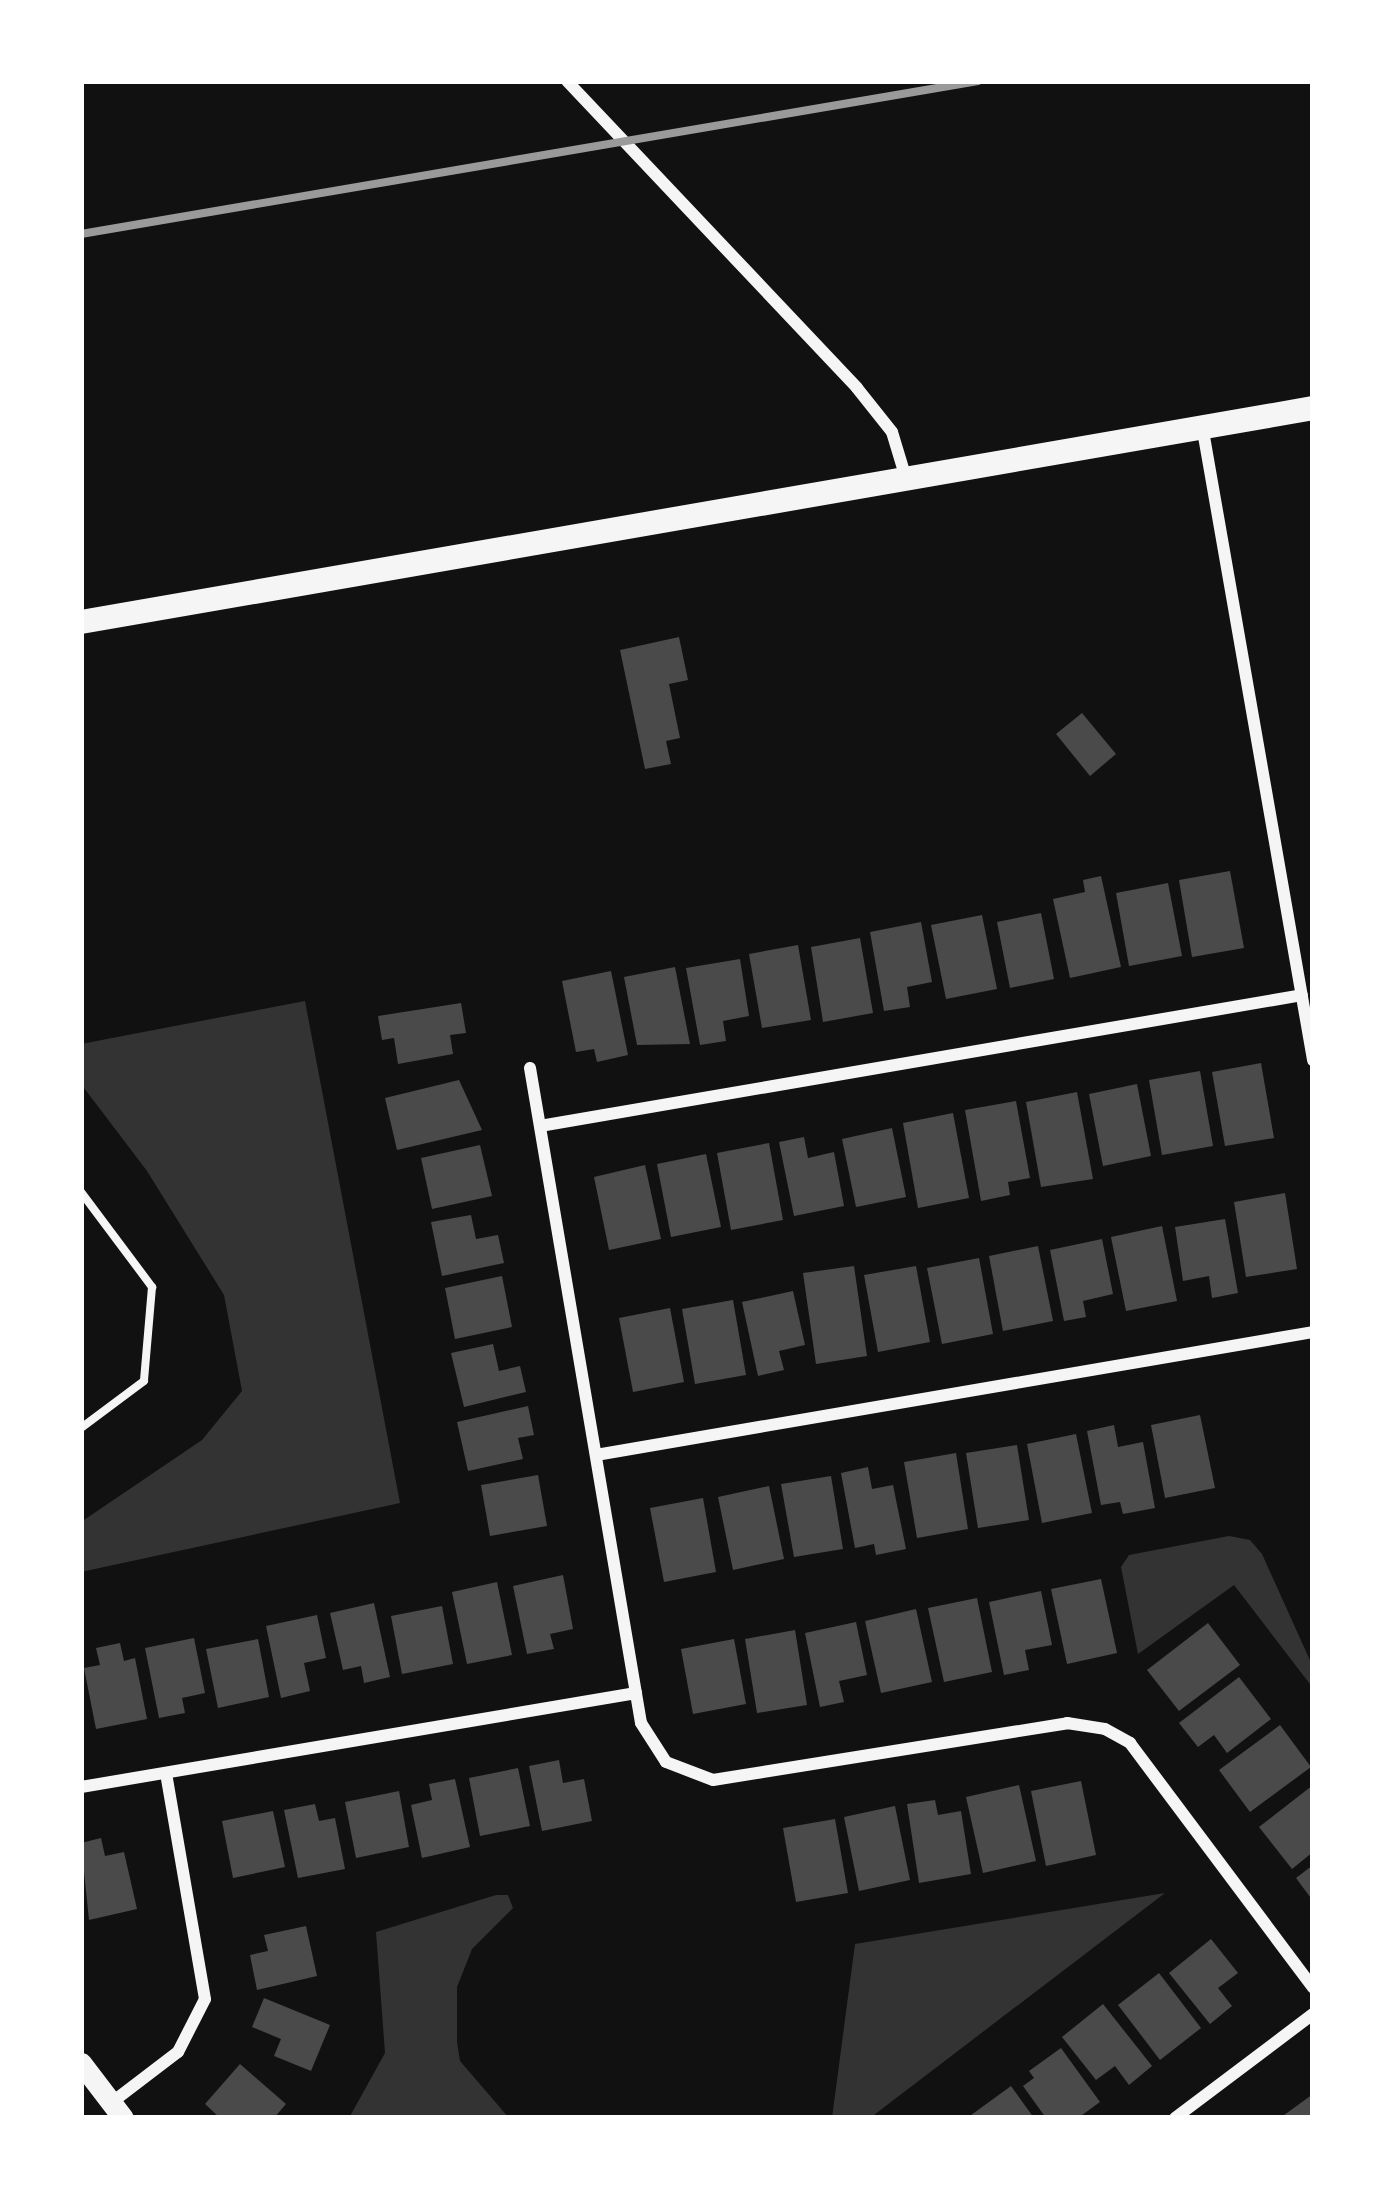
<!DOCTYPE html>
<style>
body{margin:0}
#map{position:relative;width:1394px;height:2199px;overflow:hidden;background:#111;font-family:Lato,sans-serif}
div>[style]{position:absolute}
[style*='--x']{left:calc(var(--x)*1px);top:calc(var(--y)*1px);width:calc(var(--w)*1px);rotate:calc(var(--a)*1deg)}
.water>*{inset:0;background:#333}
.building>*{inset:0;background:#4a4a4a}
.service>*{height:8px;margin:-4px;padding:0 4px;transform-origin:4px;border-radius:4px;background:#f5f5f5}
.minor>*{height:12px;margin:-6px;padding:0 6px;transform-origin:6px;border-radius:6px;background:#f5f5f5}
.tertiary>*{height:21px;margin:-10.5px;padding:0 10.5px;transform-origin:10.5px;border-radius:10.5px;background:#f5f5f5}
.primary>*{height:24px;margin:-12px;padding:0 12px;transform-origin:12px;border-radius:12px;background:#f5f5f5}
.rail>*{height:8px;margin:-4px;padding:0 4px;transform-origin:4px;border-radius:4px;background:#9a9a9a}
span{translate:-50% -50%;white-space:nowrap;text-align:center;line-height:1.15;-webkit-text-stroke:10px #fff;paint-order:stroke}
.frame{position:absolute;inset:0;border:84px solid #fff;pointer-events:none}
</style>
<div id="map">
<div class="water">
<i style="clip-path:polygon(305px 1001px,400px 1503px,81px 1572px,81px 1522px,202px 1440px,242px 1391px,224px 1295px,147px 1171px,81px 1084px,81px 1044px)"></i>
<i style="clip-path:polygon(1229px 1536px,1250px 1540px,1262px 1554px,1313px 1667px,1313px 1688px,1234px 1585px,1138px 1654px,1121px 1567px,1129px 1555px)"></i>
<i style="clip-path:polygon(1165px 1893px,870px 2118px,832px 2118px,855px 1944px)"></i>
<i style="clip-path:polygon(496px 1895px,508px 1895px,513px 1908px,472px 1949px,457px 1987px,457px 2042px,460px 2061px,509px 2118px,349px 2118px,385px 2053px,376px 1932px)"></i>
</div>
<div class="building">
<i style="clip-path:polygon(679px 637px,688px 680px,669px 684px,680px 738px,666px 741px,671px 764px,645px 769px,620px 650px)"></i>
<i style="clip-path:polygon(1082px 713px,1116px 754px,1090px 776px,1056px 734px)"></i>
<i style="clip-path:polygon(1230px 871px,1244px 948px,1192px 957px,1179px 880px)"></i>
<i style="clip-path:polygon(1101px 876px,1121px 967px,1070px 978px,1053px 899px,1085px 892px,1083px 880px)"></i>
<i style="clip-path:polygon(1168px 883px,1182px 956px,1129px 966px,1116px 893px)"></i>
<i style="clip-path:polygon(1041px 913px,1054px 979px,1010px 988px,997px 922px)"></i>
<i style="clip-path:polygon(982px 915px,997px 989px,946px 999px,931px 925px)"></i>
<i style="clip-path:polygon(921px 922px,932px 982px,907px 987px,910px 1007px,884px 1011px,870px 932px)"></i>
<i style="clip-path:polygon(860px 938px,873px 1013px,823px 1022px,811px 947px)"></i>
<i style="clip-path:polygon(798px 945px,811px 1020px,762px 1028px,749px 954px)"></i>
<i style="clip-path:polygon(740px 959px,749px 1016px,723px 1021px,726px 1041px,700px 1045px,686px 968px)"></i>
<i style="clip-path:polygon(675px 967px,690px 1044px,637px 1045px,624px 977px)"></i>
<i style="clip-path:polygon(611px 971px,628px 1055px,597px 1062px,594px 1049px,576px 1052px,562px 981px)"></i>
<i style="clip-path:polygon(461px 1003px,466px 1033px,450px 1035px,453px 1054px,398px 1064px,394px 1038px,382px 1040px,378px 1016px)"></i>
<i style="clip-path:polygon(1261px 1063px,1274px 1138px,1225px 1146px,1212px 1072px)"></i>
<i style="clip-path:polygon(1200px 1071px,1213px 1146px,1162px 1155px,1149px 1080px)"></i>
<i style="clip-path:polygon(459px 1080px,482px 1130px,397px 1150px,385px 1098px)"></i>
<i style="clip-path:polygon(1137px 1084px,1151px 1156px,1103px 1166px,1089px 1094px)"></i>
<i style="clip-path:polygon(1077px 1092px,1093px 1179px,1041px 1187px,1026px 1102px)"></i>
<i style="clip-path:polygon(1016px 1101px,1030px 1178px,1008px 1182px,1010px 1195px,981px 1201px,965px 1110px)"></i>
<i style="clip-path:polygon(953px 1113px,969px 1198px,918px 1208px,903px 1123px)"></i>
<i style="clip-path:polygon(892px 1128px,906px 1197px,856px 1207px,842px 1139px)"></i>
<i style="clip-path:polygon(804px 1137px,808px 1158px,834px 1152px,844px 1206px,794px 1216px,779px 1142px)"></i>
<i style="clip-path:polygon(769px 1143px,783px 1220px,731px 1230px,717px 1153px)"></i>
<i style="clip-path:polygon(480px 1145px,492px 1196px,432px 1209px,421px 1158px)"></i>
<i style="clip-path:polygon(706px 1154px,721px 1227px,671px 1237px,657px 1164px)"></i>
<i style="clip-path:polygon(645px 1165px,661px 1239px,609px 1250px,594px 1177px)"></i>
<i style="clip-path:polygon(1285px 1193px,1297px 1269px,1246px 1277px,1234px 1202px)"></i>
<i style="clip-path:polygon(471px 1215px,476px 1239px,498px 1235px,504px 1263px,442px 1276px,431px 1222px)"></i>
<i style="clip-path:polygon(1225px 1219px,1238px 1293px,1212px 1298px,1209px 1276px,1183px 1281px,1175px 1227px)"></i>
<i style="clip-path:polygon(1162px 1226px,1177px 1301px,1126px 1311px,1111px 1237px)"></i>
<i style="clip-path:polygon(1102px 1239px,1113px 1294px,1083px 1301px,1086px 1317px,1064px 1321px,1050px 1250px)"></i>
<i style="clip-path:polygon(1038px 1246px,1053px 1321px,1003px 1331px,989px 1256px)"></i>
<i style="clip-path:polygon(979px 1258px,993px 1334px,942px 1344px,927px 1268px)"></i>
<i style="clip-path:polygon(854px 1266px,867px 1356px,816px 1364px,803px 1273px)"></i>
<i style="clip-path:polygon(916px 1266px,930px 1342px,878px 1352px,864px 1275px)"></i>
<i style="clip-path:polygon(502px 1276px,512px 1327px,455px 1339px,445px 1288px)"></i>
<i style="clip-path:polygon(793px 1291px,805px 1345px,779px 1351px,784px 1370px,758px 1376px,742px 1302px)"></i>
<i style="clip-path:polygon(733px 1300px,746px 1375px,695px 1384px,682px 1309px)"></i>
<i style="clip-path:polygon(670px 1308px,684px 1382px,633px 1392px,619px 1318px)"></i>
<i style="clip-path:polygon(493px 1344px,499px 1371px,520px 1366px,526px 1392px,464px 1407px,451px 1353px)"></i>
<i style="clip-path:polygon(528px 1406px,534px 1435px,518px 1438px,523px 1459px,468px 1471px,457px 1422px)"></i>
<i style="clip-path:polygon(1200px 1415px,1215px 1488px,1165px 1498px,1151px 1425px)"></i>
<i style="clip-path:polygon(1114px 1425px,1118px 1447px,1143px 1442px,1155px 1508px,1123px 1514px,1120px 1502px,1101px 1505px,1087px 1431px)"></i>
<i style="clip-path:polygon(1076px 1434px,1092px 1513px,1042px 1523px,1027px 1444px)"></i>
<i style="clip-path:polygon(1017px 1445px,1029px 1520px,978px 1528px,966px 1453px)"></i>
<i style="clip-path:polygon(956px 1453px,968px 1529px,917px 1538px,904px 1462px)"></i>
<i style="clip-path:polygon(868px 1467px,872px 1489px,893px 1485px,906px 1549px,876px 1555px,874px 1544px,855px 1548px,841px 1473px)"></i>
<i style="clip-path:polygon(538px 1475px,547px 1526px,490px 1536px,481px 1485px)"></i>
<i style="clip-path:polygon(831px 1476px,843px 1549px,794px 1557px,781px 1484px)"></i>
<i style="clip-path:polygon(769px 1486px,784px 1559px,733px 1570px,718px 1497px)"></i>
<i style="clip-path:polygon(703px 1498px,716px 1572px,664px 1582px,650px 1508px)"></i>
<i style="clip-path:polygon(563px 1575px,573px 1629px,550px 1634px,554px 1649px,527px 1654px,513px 1586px)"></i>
<i style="clip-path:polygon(1101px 1579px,1117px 1653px,1067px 1664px,1051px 1589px)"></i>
<i style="clip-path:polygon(497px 1582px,512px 1655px,467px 1664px,452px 1592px)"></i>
<i style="clip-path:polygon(1041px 1591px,1052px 1645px,1025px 1650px,1029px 1670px,1004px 1675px,989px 1602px)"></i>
<i style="clip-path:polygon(977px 1598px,992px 1672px,944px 1682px,928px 1608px)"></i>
<i style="clip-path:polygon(374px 1603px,390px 1677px,364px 1683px,361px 1666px,343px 1670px,330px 1613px)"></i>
<i style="clip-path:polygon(442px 1606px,453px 1664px,402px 1674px,391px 1616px)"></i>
<i style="clip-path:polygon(916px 1609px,932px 1682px,881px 1693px,865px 1621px)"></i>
<i style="clip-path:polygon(317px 1615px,326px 1658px,304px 1663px,310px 1691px,281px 1698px,266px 1626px)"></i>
<i style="clip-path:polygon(856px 1622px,867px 1675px,839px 1681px,844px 1702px,820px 1707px,805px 1633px)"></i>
<i style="clip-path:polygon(1208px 1623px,1240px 1665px,1179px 1711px,1147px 1670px)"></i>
<i style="clip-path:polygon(795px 1630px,807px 1705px,757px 1713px,745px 1639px)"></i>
<i style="clip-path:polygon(194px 1638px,205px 1693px,182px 1698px,185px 1713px,159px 1718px,145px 1648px)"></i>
<i style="clip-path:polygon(258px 1639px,269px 1697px,218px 1708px,206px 1649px)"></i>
<i style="clip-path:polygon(734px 1639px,746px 1704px,693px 1714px,681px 1649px)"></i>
<i style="clip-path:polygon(120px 1643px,124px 1661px,135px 1658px,147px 1719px,96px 1729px,84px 1668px,100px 1665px,96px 1648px)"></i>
<i style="clip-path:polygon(1239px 1677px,1271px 1719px,1227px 1753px,1214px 1735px,1198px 1747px,1179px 1723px)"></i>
<i style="clip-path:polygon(1280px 1725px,1311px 1767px,1250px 1812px,1219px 1770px)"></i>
<i style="clip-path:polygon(559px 1760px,563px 1783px,584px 1779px,592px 1821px,542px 1831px,529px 1766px)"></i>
<i style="clip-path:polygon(518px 1768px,530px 1826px,480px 1836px,469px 1778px)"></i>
<i style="clip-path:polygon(455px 1779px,470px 1847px,422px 1858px,411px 1805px,432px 1800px,429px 1784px)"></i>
<i style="clip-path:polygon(1081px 1781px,1096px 1855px,1046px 1866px,1031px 1791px)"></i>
<i style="clip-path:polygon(1019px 1785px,1036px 1861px,983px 1873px,966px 1797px)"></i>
<i style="clip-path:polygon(1313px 1785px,1313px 1852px,1292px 1869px,1259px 1827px)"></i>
<i style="clip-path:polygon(399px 1791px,409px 1847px,356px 1858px,345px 1802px)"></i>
<i style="clip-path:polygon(935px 1800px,938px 1815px,961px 1811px,971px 1874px,919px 1883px,907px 1804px)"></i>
<i style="clip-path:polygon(315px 1804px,319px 1821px,335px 1818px,345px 1869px,298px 1878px,284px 1810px)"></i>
<i style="clip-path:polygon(895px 1806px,910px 1880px,859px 1891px,844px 1817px)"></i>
<i style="clip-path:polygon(273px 1811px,285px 1867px,233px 1878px,222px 1821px)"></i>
<i style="clip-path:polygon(835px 1819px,848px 1893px,796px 1902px,783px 1828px)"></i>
<i style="clip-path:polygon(101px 1838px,105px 1856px,124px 1852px,137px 1909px,89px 1920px,81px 1843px)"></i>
<i style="clip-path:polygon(1313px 1865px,1313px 1901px,1296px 1878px)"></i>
<i style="clip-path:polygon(306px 1926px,317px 1976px,257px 1990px,250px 1955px,268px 1951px,264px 1935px)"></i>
<i style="clip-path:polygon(1211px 1939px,1238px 1973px,1218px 1988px,1232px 2006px,1210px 2024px,1169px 1973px)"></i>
<i style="clip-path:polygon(1159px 1973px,1201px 2028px,1160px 2060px,1118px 2005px)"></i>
<i style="clip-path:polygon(264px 1998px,330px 2025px,311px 2071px,274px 2056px,281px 2039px,252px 2027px)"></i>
<i style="clip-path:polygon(1103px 2004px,1152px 2066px,1129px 2085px,1115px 2066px,1096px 2080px,1062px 2037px)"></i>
<i style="clip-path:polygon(1061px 2048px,1100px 2102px,1078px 2118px,1046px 2118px,1023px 2086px,1034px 2078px,1029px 2071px)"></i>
<i style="clip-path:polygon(240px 2064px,286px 2104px,274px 2118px,220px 2118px,205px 2104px)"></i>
<i style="clip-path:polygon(1011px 2086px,1034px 2118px,967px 2118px)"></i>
<i style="clip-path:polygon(1313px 2094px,1313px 2118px,1280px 2118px)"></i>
</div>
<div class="service">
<i style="--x:81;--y:1192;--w:119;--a:53.2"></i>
<i style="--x:152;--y:1287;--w:94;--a:94.9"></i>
<i style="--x:144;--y:1381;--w:79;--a:143.3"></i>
</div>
<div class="minor">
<i style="--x:567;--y:81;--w:422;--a:46.6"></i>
<i style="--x:857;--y:388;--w:56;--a:51.5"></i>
<i style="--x:892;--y:432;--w:45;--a:73.2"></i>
<i style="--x:1202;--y:425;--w:645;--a:80.08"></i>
<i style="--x:530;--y:1068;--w:664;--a:80.38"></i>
<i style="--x:641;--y:1723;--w:46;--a:57.3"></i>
<i style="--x:666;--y:1762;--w:50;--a:21"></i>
<i style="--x:713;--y:1780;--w:359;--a:-9.1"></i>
<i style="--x:1067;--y:1723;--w:38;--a:9"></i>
<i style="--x:1105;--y:1729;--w:29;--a:29"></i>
<i style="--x:1130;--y:1743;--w:306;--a:53.2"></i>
<i style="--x:540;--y:1126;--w:773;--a:-9.75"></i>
<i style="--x:596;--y:1455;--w:727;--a:-9.73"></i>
<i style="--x:81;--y:1787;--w:563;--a:-9.61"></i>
<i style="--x:111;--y:2103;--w:84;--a:-37.3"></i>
<i style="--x:178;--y:2052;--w:59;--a:-63"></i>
<i style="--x:205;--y:1999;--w:229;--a:-99.8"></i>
<i style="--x:1175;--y:2118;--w:173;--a:-37"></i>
</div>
<div class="tertiary">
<i style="--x:81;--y:2063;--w:69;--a:52.6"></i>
</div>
<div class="primary">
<i style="--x:81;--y:622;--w:1250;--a:-9.85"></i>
</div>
<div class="rail">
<i style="--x:81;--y:234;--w:910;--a:-9.68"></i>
</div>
<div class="frame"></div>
</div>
